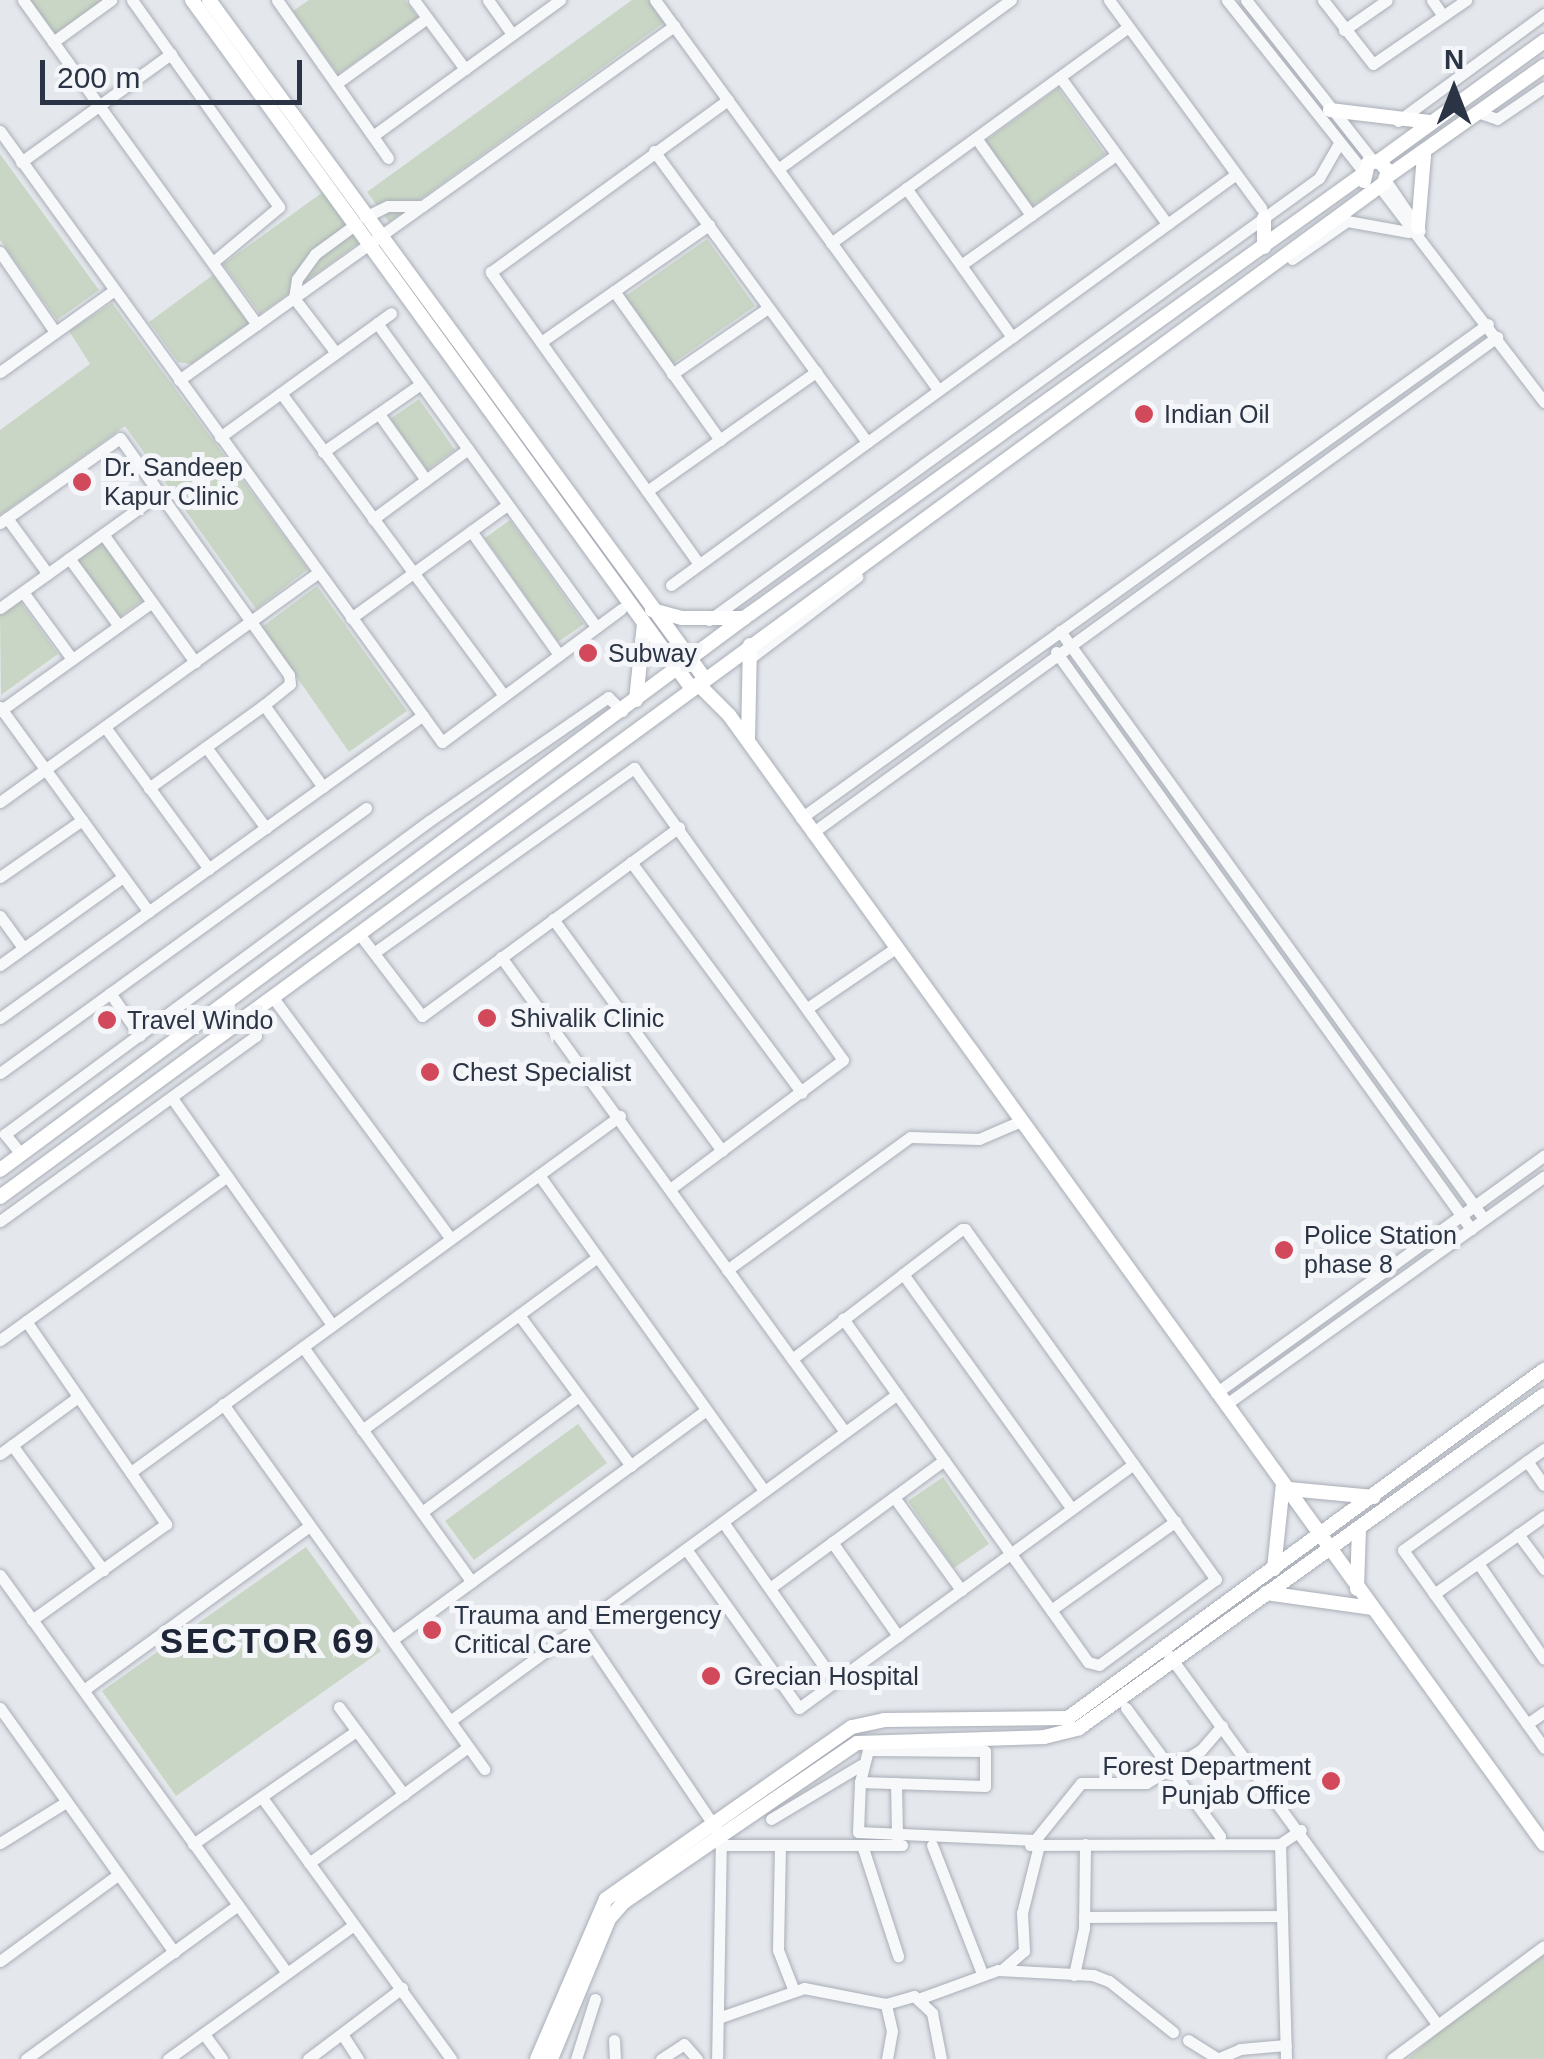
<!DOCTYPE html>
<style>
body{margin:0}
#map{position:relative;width:1544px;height:2059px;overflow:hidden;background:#e4e7ec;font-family:Helvetica,sans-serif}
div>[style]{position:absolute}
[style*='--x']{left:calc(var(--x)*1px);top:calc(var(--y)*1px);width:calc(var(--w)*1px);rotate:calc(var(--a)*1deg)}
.green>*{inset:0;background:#c9d6c5}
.roads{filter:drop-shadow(0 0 2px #a9aeb7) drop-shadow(0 0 2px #a9aeb7)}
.minor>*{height:11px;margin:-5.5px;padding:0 5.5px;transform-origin:5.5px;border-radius:5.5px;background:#f7f8fa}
.major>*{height:14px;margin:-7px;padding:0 7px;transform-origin:7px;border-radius:7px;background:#fff}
.dots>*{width:28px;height:28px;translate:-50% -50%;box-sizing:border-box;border:5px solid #f4f6f9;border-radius:50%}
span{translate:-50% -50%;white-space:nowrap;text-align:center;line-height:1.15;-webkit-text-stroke:10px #f4f6f9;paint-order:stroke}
.poi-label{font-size:25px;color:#2b3445}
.left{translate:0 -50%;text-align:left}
.right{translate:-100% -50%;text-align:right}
.district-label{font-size:35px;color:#1d2536;font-weight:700;letter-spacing:2.5px}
.north{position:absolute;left:1404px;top:40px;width:100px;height:100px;-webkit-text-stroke:8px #f4f6f9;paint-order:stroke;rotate:0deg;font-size:28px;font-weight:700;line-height:40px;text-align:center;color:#2b3445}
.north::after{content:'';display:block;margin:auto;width:35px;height:45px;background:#2b3445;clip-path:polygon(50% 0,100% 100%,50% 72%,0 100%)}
.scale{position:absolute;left:40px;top:60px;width:262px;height:45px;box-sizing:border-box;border:5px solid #2b3445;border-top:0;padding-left:12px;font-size:30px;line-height:35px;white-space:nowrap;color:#2b3445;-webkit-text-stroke:8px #f4f6f9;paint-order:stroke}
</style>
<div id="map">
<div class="green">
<i style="clip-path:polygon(28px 0,105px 0,54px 36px)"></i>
<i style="clip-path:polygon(309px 0,405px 0,418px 18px,338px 74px,293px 11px)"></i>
<i style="clip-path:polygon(632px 0,649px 0,665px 22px,389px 222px,367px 192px)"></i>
<i style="clip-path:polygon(1058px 88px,1105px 154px,1031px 207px,984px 142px)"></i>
<i style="clip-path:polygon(0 154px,99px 290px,57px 320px,0 240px)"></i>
<i style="clip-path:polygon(323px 192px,360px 242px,260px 314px,223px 264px)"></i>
<i style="clip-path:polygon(707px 239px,755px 306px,672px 364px,624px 297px)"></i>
<i style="clip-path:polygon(213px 275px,249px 323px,191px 364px,178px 362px,149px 322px)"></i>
<i style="clip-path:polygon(112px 303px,308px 569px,256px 609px,125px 426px,0 515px,0 430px,90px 364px,69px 331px)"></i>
<i style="clip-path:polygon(419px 399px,455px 450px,427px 470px,390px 419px)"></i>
<i style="clip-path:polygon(510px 520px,584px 624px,558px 642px,485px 538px)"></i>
<i style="clip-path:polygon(103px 542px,144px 599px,118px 618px,77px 560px)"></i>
<i style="clip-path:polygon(317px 586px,407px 711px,349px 752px,262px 627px)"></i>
<i style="clip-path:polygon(19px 600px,58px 654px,1px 695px,0 613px)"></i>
<i style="clip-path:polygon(578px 1424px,607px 1463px,474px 1560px,445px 1521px)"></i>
<i style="clip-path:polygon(943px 1477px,989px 1544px,954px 1568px,908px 1501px)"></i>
<i style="clip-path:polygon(306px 1547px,381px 1651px,176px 1796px,102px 1691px)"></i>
<i style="clip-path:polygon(1544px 1955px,1544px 2059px,1408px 2059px,1441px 2030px)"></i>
</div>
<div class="roads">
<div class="minor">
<i style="--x:23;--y:0;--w:400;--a:54.2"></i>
<i style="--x:132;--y:0;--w:254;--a:54.6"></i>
<i style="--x:279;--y:207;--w:86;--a:140.2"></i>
<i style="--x:277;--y:0;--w:193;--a:54.9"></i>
<i style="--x:414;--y:0;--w:86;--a:53.5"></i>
<i style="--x:488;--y:0;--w:42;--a:54.8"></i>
<i style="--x:655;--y:0;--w:482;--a:54"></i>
<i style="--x:1109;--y:0;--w:258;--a:53.8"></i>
<i style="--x:1227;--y:0;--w:217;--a:51.5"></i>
<i style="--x:1246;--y:0;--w:205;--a:51.7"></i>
<i style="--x:1323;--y:0;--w:81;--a:52"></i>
<i style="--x:1373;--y:64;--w:113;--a:-34.5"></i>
<i style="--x:1432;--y:0;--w:19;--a:55"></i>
<i style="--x:1344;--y:30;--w:52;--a:-34.9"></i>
<i style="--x:53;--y:42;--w:72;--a:-35.9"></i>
<i style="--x:1060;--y:77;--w:182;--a:53.9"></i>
<i style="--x:337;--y:83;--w:111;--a:-35.8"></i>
<i style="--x:1480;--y:113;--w:18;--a:19"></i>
<i style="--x:1497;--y:119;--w:57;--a:-34.2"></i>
<i style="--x:1398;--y:121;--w:181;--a:-36.2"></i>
<i style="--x:0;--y:131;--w:754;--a:54.12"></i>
<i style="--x:442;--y:742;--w:223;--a:-36.6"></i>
<i style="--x:374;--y:135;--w:230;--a:-36"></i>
<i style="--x:976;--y:138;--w:95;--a:54.5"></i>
<i style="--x:654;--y:151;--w:361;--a:53.8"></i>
<i style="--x:21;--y:162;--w:185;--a:-35.8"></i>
<i style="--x:778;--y:169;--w:288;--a:-36"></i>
<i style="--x:1386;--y:181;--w:60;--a:55.8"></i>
<i style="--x:1379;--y:186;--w:272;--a:52.6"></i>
<i style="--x:906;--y:188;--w:183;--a:54.6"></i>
<i style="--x:365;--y:217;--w:25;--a:-26"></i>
<i style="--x:388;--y:206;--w:34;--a:0"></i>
<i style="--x:831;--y:243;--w:367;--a:-36"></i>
<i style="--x:0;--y:252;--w:97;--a:55.5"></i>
<i style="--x:1292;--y:259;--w:67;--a:-34.6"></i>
<i style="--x:1347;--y:221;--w:63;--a:10.1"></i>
<i style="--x:961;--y:265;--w:190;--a:-35.4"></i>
<i style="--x:614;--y:291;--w:183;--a:54.6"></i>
<i style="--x:377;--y:323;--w:375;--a:54.2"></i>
<i style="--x:541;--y:342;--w:205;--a:-34.9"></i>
<i style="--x:336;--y:353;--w:69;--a:-127.4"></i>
<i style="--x:294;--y:298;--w:19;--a:-81"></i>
<i style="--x:297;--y:279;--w:31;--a:-54"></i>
<i style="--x:315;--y:254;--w:51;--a:-36.2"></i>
<i style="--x:0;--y:372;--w:139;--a:-35.6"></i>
<i style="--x:672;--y:374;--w:116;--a:-34.5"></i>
<i style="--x:179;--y:380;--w:609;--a:-35.57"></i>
<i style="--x:281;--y:393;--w:376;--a:53.6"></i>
<i style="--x:379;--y:414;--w:81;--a:54.5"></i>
<i style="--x:220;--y:437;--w:211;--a:-35.9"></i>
<i style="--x:323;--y:452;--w:119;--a:-34.8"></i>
<i style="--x:647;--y:491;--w:207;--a:-35.2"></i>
<i style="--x:7;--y:518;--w:69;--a:53.8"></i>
<i style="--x:373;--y:519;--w:118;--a:-36.4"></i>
<i style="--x:0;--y:523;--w:147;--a:-35.3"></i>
<i style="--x:120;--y:438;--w:291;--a:54.5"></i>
<i style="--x:289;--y:675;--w:9;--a:84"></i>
<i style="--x:290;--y:684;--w:33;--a:141"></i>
<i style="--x:264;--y:705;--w:142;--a:144.2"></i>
<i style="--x:471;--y:531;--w:152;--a:54.6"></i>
<i style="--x:103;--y:534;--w:158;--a:54.3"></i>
<i style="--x:69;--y:558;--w:84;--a:53.7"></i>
<i style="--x:699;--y:564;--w:359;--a:-125.5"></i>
<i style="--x:491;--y:272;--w:293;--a:-36"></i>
<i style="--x:671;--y:585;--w:697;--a:-36.02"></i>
<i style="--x:23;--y:592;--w:83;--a:53.8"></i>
<i style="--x:0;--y:608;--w:197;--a:-35.7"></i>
<i style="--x:351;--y:618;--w:193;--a:-35.9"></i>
<i style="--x:709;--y:620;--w:753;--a:-35.93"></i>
<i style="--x:1319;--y:178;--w:38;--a:-60"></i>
<i style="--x:1060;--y:631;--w:725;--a:54.21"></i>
<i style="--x:1056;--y:652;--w:711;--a:54.27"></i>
<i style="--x:749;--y:659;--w:136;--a:-37.2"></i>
<i style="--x:264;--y:705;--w:101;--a:54.3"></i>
<i style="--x:0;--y:707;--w:253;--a:54"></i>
<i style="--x:0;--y:711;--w:187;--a:-35.6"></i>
<i style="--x:105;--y:727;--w:176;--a:53.8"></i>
<i style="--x:206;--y:747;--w:101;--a:53.5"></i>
<i style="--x:0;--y:802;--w:392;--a:-35.8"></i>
<i style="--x:801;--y:818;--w:846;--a:-35.72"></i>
<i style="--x:812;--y:833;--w:846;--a:-35.91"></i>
<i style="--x:631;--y:862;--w:287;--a:53.5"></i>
<i style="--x:0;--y:877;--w:100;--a:-34.8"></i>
<i style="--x:0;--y:916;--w:39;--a:54"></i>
<i style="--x:553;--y:919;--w:287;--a:53.9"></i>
<i style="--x:360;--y:935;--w:102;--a:52.6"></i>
<i style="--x:422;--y:1016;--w:319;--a:-36.3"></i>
<i style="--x:375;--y:952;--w:318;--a:-35.4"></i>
<i style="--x:634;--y:768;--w:359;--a:54.4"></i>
<i style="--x:843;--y:1060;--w:216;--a:143.3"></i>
<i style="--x:501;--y:957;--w:586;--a:54.09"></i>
<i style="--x:0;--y:965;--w:151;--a:-35.6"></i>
<i style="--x:110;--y:993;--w:52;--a:55.1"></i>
<i style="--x:274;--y:999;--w:298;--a:53.6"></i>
<i style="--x:809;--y:1007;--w:107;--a:-34.3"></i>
<i style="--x:0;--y:1018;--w:520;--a:-35.61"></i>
<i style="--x:0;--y:1073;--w:452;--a:-35.9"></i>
<i style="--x:172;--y:1098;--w:278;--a:54.8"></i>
<i style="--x:21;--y:1154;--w:26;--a:-129"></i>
<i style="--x:5;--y:1134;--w:527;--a:-36.44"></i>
<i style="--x:429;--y:821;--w:218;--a:-34.7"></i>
<i style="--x:608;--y:697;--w:20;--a:45"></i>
<i style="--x:539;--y:1175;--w:388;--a:54.5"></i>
<i style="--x:0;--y:1221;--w:316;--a:-35.9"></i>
<i style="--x:256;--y:1036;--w:21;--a:-104"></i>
<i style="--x:727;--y:1270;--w:226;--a:-36"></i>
<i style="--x:910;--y:1137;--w:69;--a:1.7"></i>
<i style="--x:979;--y:1139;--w:46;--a:-23.2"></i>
<i style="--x:903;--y:1274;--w:289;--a:54.3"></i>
<i style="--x:519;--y:1315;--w:188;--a:53.4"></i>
<i style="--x:26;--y:1321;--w:247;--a:55.4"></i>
<i style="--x:166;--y:1524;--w:165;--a:144.4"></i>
<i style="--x:0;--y:1340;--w:280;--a:-35.8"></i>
<i style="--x:303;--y:1347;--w:289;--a:54.3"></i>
<i style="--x:792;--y:1359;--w:140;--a:-37.4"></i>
<i style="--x:903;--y:1274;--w:74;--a:-37.3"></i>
<i style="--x:962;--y:1229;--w:3;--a:0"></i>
<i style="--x:965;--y:1229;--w:431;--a:54.4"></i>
<i style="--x:1216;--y:1579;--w:145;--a:143.7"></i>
<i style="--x:1099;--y:1665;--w:11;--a:-165"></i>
<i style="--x:1088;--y:1662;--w:422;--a:-125.5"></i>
<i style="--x:1216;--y:1393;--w:405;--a:-35.9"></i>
<i style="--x:223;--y:1404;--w:449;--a:54.4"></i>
<i style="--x:1225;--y:1405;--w:392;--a:-35.6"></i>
<i style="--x:362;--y:1430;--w:290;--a:-36.3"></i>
<i style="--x:12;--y:1445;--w:155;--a:53.9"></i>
<i style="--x:1544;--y:1449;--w:173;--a:144.4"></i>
<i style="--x:1403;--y:1550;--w:243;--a:54.5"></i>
<i style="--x:0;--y:1454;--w:97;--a:-36.2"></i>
<i style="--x:1527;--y:1461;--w:29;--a:55"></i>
<i style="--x:131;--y:1472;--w:605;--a:-36.06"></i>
<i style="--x:894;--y:1497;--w:115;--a:54.2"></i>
<i style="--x:422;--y:1512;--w:195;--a:-36.5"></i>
<i style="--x:723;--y:1522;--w:195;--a:55"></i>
<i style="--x:1518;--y:1534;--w:44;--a:53.4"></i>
<i style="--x:832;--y:1542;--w:115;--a:54.9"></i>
<i style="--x:686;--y:1549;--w:195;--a:54.6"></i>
<i style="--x:799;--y:1708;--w:414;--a:-36.1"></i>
<i style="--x:1478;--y:1563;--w:116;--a:55.5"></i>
<i style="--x:0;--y:1575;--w:488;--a:54.2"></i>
<i style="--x:770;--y:1588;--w:216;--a:-36.3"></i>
<i style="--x:1434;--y:1594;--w:135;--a:-35.3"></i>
<i style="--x:1051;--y:1610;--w:153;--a:-35.5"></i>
<i style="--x:580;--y:1627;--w:252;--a:56"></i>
<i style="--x:721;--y:1836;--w:223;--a:91"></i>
<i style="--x:392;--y:1640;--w:389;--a:-36.2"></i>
<i style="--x:1169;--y:1655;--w:456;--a:54"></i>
<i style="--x:85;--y:1689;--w:277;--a:-36"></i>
<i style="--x:339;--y:1707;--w:109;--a:53.5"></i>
<i style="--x:0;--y:1708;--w:300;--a:54.5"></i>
<i style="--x:1126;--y:1708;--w:159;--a:53.7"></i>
<i style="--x:450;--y:1721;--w:552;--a:-36.16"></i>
<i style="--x:1527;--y:1724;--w:21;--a:-35"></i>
<i style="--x:860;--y:1782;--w:33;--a:-76"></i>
<i style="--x:868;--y:1750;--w:117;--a:0.5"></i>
<i style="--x:985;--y:1751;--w:35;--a:90"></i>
<i style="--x:985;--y:1786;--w:125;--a:-178.2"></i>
<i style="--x:860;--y:1782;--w:50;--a:92.3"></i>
<i style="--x:858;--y:1832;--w:177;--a:2.6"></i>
<i style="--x:1035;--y:1840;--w:73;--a:-51.1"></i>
<i style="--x:1081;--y:1783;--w:65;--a:0"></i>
<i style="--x:1146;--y:1783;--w:64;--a:-31"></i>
<i style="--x:1201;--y:1750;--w:32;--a:-49"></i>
<i style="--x:896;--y:1783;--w:54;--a:88.9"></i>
<i style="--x:263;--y:1799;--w:321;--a:54.1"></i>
<i style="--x:771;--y:1819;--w:105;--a:-31"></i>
<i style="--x:0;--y:1843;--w:78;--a:-31.8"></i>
<i style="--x:193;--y:1844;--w:198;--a:-34.7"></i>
<i style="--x:1280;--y:1844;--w:215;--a:88.4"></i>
<i style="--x:721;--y:1845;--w:181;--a:0"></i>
<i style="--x:780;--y:1845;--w:105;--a:91.1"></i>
<i style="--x:778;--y:1950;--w:44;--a:68.7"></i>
<i style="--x:862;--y:1845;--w:117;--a:72"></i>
<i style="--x:932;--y:1845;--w:137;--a:68.7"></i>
<i style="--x:1030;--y:1845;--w:250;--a:-0.2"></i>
<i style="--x:1280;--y:1844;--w:25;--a:-34"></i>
<i style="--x:309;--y:1863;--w:197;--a:-36.1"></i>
<i style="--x:1084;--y:1917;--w:198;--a:-0.3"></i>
<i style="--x:0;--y:1961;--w:144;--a:-36.2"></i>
<i style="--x:1003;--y:1969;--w:28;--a:-41"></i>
<i style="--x:1024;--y:1951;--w:38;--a:-93"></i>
<i style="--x:1022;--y:1913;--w:70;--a:-76"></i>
<i style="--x:1074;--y:1975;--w:48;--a:-78"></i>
<i style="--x:1084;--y:1928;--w:84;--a:-89.3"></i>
<i style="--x:921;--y:1998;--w:82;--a:-20"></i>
<i style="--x:998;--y:1970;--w:95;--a:3"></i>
<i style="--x:1093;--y:1975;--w:17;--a:21"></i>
<i style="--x:1109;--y:1981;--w:82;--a:38.6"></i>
<i style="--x:718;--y:2018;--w:91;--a:-19.2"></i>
<i style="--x:804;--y:1988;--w:84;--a:11"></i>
<i style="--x:204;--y:2034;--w:31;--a:54"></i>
<i style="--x:342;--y:2034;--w:30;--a:57"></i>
<i style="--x:614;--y:2040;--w:19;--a:87"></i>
<i style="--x:1188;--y:2040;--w:36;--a:32"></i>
<i style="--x:26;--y:2059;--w:262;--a:-36"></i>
<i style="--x:168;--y:2059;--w:229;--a:-35.8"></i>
<i style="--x:308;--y:2059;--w:118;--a:-37.1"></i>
<i style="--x:576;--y:2059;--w:63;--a:-72.4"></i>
<i style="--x:661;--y:2059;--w:27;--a:-33"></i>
<i style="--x:684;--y:2044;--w:20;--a:49"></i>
<i style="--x:887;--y:2059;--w:28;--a:-80"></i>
<i style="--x:892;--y:2031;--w:28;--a:-103"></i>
<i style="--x:886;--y:2004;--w:29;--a:-16"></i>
<i style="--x:914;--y:1996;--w:25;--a:43"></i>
<i style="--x:932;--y:2013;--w:47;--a:78.9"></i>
<i style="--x:1217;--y:2059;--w:25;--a:-23"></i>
<i style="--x:1240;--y:2049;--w:46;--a:-5"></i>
<i style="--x:1392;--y:2059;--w:189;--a:-36.6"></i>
</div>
<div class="major">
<i style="--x:192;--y:0;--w:851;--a:54.03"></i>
<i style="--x:209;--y:0;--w:841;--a:53.85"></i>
<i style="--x:1330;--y:110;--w:102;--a:6.8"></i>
<i style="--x:1388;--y:176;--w:191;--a:-35.2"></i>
<i style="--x:1364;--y:181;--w:18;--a:-77"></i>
<i style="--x:1368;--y:163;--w:11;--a:-10"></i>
<i style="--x:1379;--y:161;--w:204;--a:-36"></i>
<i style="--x:1264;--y:218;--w:29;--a:90"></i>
<i style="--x:1418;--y:227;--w:72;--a:-85.2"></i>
<i style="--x:652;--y:610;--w:31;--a:15"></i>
<i style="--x:682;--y:618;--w:62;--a:0"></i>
<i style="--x:698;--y:684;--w:44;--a:45"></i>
<i style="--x:729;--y:715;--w:1392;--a:54.18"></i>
<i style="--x:636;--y:700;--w:76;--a:-84"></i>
<i style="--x:748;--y:739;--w:94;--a:-88.8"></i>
<i style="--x:0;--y:1170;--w:926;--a:-36.57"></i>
<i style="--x:744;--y:618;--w:760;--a:-35.63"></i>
<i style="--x:0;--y:1197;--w:1716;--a:-36.23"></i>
<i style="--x:1384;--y:183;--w:13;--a:-72"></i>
<i style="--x:1388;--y:171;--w:13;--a:-132"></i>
<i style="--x:1289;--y:1489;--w:85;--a:5.4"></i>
<i style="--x:1274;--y:1569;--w:86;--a:-84"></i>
<i style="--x:1357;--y:1589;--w:61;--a:-88.1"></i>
<i style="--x:1266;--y:1593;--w:106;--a:8.1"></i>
<i style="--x:537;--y:2059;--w:174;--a:-66.7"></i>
<i style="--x:606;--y:1899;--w:300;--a:-35"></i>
<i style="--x:852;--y:1727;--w:33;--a:-12"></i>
<i style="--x:884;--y:1720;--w:184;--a:-0.6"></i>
<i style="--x:1068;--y:1718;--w:590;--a:-36.17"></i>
<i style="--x:551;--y:2059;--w:152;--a:-67.5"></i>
<i style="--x:609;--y:1919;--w:23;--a:-49"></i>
<i style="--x:624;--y:1902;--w:282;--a:-34.3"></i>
<i style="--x:857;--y:1743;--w:187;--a:-1.8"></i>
<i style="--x:1044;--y:1737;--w:36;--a:-14"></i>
<i style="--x:1079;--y:1728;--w:572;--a:-35.61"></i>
</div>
</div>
<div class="dots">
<i style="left:1144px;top:414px;background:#d1495b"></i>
<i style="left:82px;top:482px;background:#d1495b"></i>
<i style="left:588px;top:653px;background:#d1495b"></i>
<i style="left:487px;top:1018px;background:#d1495b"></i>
<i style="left:107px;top:1020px;background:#d1495b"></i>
<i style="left:430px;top:1072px;background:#d1495b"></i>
<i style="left:1284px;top:1250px;background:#d1495b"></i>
<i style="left:432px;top:1630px;background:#d1495b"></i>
<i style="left:711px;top:1676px;background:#d1495b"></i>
<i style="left:1331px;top:1781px;background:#d1495b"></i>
</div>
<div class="poi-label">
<span class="left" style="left:1164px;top:414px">Indian Oil</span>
<span class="left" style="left:104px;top:482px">Dr. Sandeep<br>Kapur Clinic</span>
<span class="left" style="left:608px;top:653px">Subway</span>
<span class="left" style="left:510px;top:1018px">Shivalik Clinic</span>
<span class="left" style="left:127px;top:1020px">Travel Windo</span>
<span class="left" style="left:452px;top:1072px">Chest Specialist</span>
<span class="left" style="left:1304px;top:1250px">Police Station<br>phase 8</span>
<span class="left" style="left:454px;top:1630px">Trauma and Emergency<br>Critical Care</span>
<span class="left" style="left:734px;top:1676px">Grecian Hospital</span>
<span class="right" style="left:1311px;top:1781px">Forest Department<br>Punjab Office</span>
</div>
<div class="district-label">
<span style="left:268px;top:1641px">SECTOR 69</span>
</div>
<div class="north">N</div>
<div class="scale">200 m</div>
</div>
